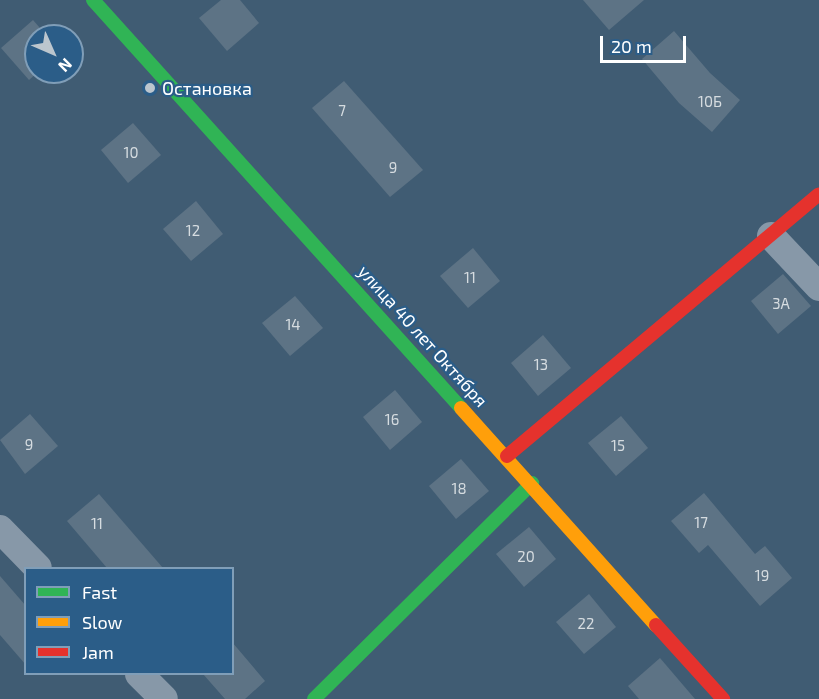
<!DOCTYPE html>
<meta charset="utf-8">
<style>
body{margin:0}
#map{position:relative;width:819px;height:699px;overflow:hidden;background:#405c73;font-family:"Exo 2",sans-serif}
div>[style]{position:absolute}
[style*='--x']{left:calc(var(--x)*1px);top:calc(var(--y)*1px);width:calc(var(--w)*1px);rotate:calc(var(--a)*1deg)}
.building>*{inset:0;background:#5d7385}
.street>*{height:28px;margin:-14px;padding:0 14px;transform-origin:14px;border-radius:14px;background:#8798a8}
.fast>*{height:14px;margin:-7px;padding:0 7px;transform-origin:7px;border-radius:7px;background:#30b455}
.slow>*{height:14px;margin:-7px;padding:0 7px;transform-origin:7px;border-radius:7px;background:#ff9f0a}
.jam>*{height:14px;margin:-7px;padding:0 7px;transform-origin:7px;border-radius:7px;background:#e5322d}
.dots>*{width:16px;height:16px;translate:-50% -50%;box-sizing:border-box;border:3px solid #2b5d88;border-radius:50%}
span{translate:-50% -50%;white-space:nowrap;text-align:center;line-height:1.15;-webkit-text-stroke:4.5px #2b5d88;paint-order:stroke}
.number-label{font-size:15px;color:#d6dce0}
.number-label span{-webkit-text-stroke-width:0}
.poi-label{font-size:18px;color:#fff}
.left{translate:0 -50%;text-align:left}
.street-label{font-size:18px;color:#fff}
.legend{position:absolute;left:24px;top:567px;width:210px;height:108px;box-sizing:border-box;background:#2b5d88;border:2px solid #809eb8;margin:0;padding:8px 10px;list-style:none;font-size:18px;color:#fff}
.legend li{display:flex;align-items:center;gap:12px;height:30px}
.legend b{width:30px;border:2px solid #809eb8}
.north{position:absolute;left:24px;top:24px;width:60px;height:60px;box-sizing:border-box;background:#2b5d88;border:2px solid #809eb8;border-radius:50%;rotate:135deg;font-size:16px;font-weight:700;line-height:24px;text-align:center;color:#fff}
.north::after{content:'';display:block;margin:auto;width:21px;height:27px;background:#bcc6ce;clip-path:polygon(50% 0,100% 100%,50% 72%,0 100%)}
.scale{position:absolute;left:600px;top:36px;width:86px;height:27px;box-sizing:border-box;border:3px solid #fff;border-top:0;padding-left:8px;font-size:18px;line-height:21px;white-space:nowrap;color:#fff;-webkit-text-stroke:4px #2b5d88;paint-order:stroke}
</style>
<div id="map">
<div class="building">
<i style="clip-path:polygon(221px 0,240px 0,259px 23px,227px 51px,199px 18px)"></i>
<i style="clip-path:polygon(583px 0,644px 0,609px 30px)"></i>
<i style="clip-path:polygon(33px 20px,47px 36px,36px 36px,38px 72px,29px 80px,1px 48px)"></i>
<i style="clip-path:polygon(674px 31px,710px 73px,740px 100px,712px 132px,679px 103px,642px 59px)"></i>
<i style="clip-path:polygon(344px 81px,423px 170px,390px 197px,312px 108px)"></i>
<i style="clip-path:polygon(133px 123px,161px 155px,128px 183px,101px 150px)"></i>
<i style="clip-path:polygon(196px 201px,223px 234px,191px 261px,163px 229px)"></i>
<i style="clip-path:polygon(473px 248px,500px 281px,468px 308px,440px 276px)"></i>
<i style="clip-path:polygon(783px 274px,811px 306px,778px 334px,751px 301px)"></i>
<i style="clip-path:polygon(295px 296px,323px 328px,290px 356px,262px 323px)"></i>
<i style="clip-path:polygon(543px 335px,571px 368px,538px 396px,511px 363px)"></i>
<i style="clip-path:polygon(395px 390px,422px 422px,390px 450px,363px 417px)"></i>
<i style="clip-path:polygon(30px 414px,58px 446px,25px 474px,0 440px)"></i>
<i style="clip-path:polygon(621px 416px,648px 448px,616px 476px,588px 443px)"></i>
<i style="clip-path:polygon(461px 459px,489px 491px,456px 519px,429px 486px)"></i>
<i style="clip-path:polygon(704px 493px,755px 554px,765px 546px,792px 578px,760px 606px,708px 545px,699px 553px,671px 521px)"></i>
<i style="clip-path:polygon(99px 494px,163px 568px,107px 568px,67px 521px)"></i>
<i style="clip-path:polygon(529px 527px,556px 559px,524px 587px,496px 554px)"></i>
<i style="clip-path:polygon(0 576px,26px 606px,26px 665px,0 635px)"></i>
<i style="clip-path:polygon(589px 594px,616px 627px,584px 654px,556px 622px)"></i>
<i style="clip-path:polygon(232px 642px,265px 681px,245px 699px,225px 699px,203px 674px,232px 674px)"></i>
<i style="clip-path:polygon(660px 658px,695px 699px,639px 699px,628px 686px)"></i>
</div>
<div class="street">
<i style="--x:771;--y:236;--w:70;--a:46.7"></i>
<i style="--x:0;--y:529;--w:54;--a:45.7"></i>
<i style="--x:139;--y:674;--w:35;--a:45"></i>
</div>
<div class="fast">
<i style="--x:93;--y:0;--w:549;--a:47.95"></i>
<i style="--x:314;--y:699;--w:307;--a:-44.7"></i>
</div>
<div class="slow">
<i style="--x:461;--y:408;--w:292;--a:48.1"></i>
</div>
<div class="jam">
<i style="--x:507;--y:456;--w:407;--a:-40"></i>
<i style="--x:656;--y:625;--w:100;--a:47.8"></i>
</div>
<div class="dots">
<i style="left:150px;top:88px;background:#bcc6ce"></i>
</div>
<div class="number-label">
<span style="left:710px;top:102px">10Б</span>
<span style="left:342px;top:111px">7</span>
<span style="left:131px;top:153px">10</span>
<span style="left:393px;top:168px">9</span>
<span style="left:193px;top:231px">12</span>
<span style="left:470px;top:278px">11</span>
<span style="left:781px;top:304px">3А</span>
<span style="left:293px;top:325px">14</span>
<span style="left:541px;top:365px">13</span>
<span style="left:392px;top:420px">16</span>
<span style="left:29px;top:445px">9</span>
<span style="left:618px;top:446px">15</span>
<span style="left:459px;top:489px">18</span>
<span style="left:701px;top:523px">17</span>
<span style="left:97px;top:524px">11</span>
<span style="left:526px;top:557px">20</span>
<span style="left:762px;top:576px">19</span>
<span style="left:586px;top:624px">22</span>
</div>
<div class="poi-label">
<span class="left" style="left:162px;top:88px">Остановка</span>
</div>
<div class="street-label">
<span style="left:423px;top:336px;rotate:48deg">улица 40 лет Октября</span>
</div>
<ul class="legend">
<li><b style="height:8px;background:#30b455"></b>Fast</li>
<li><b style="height:8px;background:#ff9f0a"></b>Slow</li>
<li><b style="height:8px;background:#e5322d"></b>Jam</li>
</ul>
<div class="north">N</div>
<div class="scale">20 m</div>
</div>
